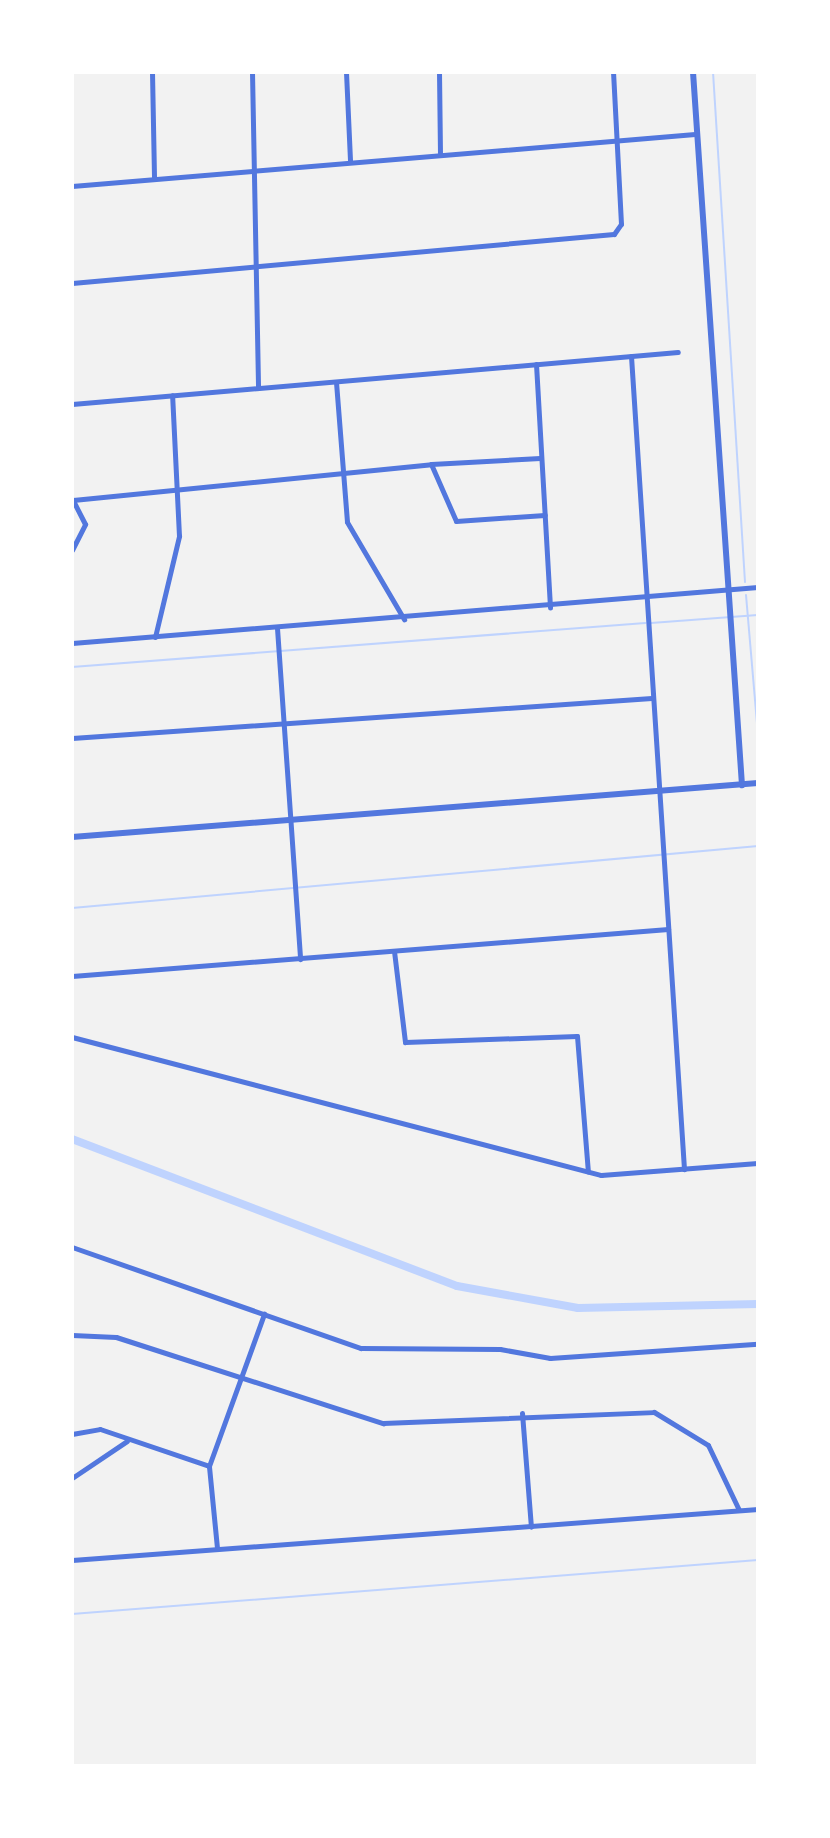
<!DOCTYPE html>
<style>
body{margin:0}
#map{position:relative;width:830px;height:1838px;overflow:hidden;background:#f2f2f2;font-family:"Titillium Web",sans-serif}
div>[style]{position:absolute}
[style*='--x']{left:calc(var(--x)*1px);top:calc(var(--y)*1px);width:calc(var(--w)*1px);rotate:calc(var(--a)*1deg)}
.stream>*{height:2px;margin:-1px;padding:0 1px;transform-origin:1px;border-radius:1px;background:#bfd3fe}
.canal>*{height:8px;margin:-4px;padding:0 4px;transform-origin:4px;border-radius:4px;background:#bfd3fe}
.minor>*{height:5px;margin:-2.5px;padding:0 2.5px;transform-origin:2.5px;border-radius:2.5px;background:#5277de}
.tertiary>*{height:6px;margin:-3px;padding:0 3px;transform-origin:3px;border-radius:3px;background:#5277de}
span{translate:-50% -50%;white-space:nowrap;text-align:center;line-height:1.15;-webkit-text-stroke:8px #fff;paint-order:stroke}
.frame{position:absolute;inset:0;border:74px solid #fff;pointer-events:none}
</style>
<div id="map">
<div class="stream">
<i style="--x:713;--y:72;--w:511;--a:86.41"></i>
<i style="--x:746;--y:595;--w:142;--a:85.1"></i>
<i style="--x:651;--y:623;--w:107;--a:-4.3"></i>
<i style="--x:72;--y:667;--w:575;--a:-4.39"></i>
<i style="--x:72;--y:908;--w:689;--a:-5.16"></i>
<i style="--x:72;--y:1614;--w:688;--a:-4.5"></i>
</div>
<div class="canal">
<i style="--x:72;--y:1139;--w:412;--a:20.9"></i>
<i style="--x:457;--y:1286;--w:123;--a:10.3"></i>
<i style="--x:578;--y:1308;--w:180;--a:-1.3"></i>
</div>
<div class="minor">
<i style="--x:152;--y:72;--w:107;--a:88.9"></i>
<i style="--x:252;--y:72;--w:316;--a:88.9"></i>
<i style="--x:346;--y:72;--w:89;--a:87.4"></i>
<i style="--x:439;--y:72;--w:81;--a:89.3"></i>
<i style="--x:72;--y:186;--w:625;--a:-4.77"></i>
<i style="--x:72;--y:283;--w:544;--a:-5.17"></i>
<i style="--x:614;--y:234;--w:12;--a:-55"></i>
<i style="--x:621;--y:224;--w:152;--a:-93"></i>
<i style="--x:631;--y:356;--w:815;--a:86.27"></i>
<i style="--x:536;--y:364;--w:244;--a:86.7"></i>
<i style="--x:336;--y:382;--w:140;--a:85.5"></i>
<i style="--x:347;--y:522;--w:113;--a:59.6"></i>
<i style="--x:72;--y:404;--w:608;--a:-4.9"></i>
<i style="--x:540;--y:458;--w:109;--a:176.8"></i>
<i style="--x:431;--y:464;--w:62;--a:66.3"></i>
<i style="--x:456;--y:521;--w:89;--a:-3.9"></i>
<i style="--x:73;--y:500;--w:360;--a:-5.7"></i>
<i style="--x:72;--y:550;--w:29;--a:-63"></i>
<i style="--x:85;--y:524;--w:27;--a:-117"></i>
<i style="--x:277;--y:628;--w:332;--a:86"></i>
<i style="--x:155;--y:637;--w:104;--a:-76.6"></i>
<i style="--x:179;--y:536;--w:141;--a:-92.8"></i>
<i style="--x:72;--y:643;--w:688;--a:-4.67"></i>
<i style="--x:72;--y:738;--w:581;--a:-3.95"></i>
<i style="--x:394;--y:951;--w:92;--a:83.1"></i>
<i style="--x:405;--y:1042;--w:172;--a:-2"></i>
<i style="--x:577;--y:1036;--w:136;--a:85.4"></i>
<i style="--x:72;--y:976;--w:598;--a:-4.51"></i>
<i style="--x:72;--y:1037;--w:547;--a:14.62"></i>
<i style="--x:601;--y:1175;--w:157;--a:-4.4"></i>
<i style="--x:72;--y:1247;--w:306;--a:19.3"></i>
<i style="--x:361;--y:1348;--w:139;--a:0.4"></i>
<i style="--x:500;--y:1349;--w:51;--a:10.2"></i>
<i style="--x:550;--y:1358;--w:208;--a:-3.9"></i>
<i style="--x:72;--y:1335;--w:44;--a:2.6"></i>
<i style="--x:116;--y:1337;--w:281;--a:17.9"></i>
<i style="--x:383;--y:1423;--w:271;--a:-2.3"></i>
<i style="--x:654;--y:1412;--w:63;--a:31.4"></i>
<i style="--x:708;--y:1445;--w:72;--a:64.5"></i>
<i style="--x:522;--y:1413;--w:114;--a:85.5"></i>
<i style="--x:72;--y:1434;--w:28;--a:-10"></i>
<i style="--x:100;--y:1429;--w:115;--a:18.7"></i>
<i style="--x:72;--y:1478;--w:66;--a:-33.9"></i>
<i style="--x:217;--y:1548;--w:82;--a:-95.6"></i>
<i style="--x:209;--y:1466;--w:162;--a:-70.1"></i>
<i style="--x:72;--y:1560;--w:688;--a:-4.25"></i>
</div>
<div class="tertiary">
<i style="--x:693;--y:72;--w:715;--a:86.07"></i>
<i style="--x:72;--y:837;--w:688;--a:-4.5"></i>
</div>
<div class="frame"></div>
</div>
